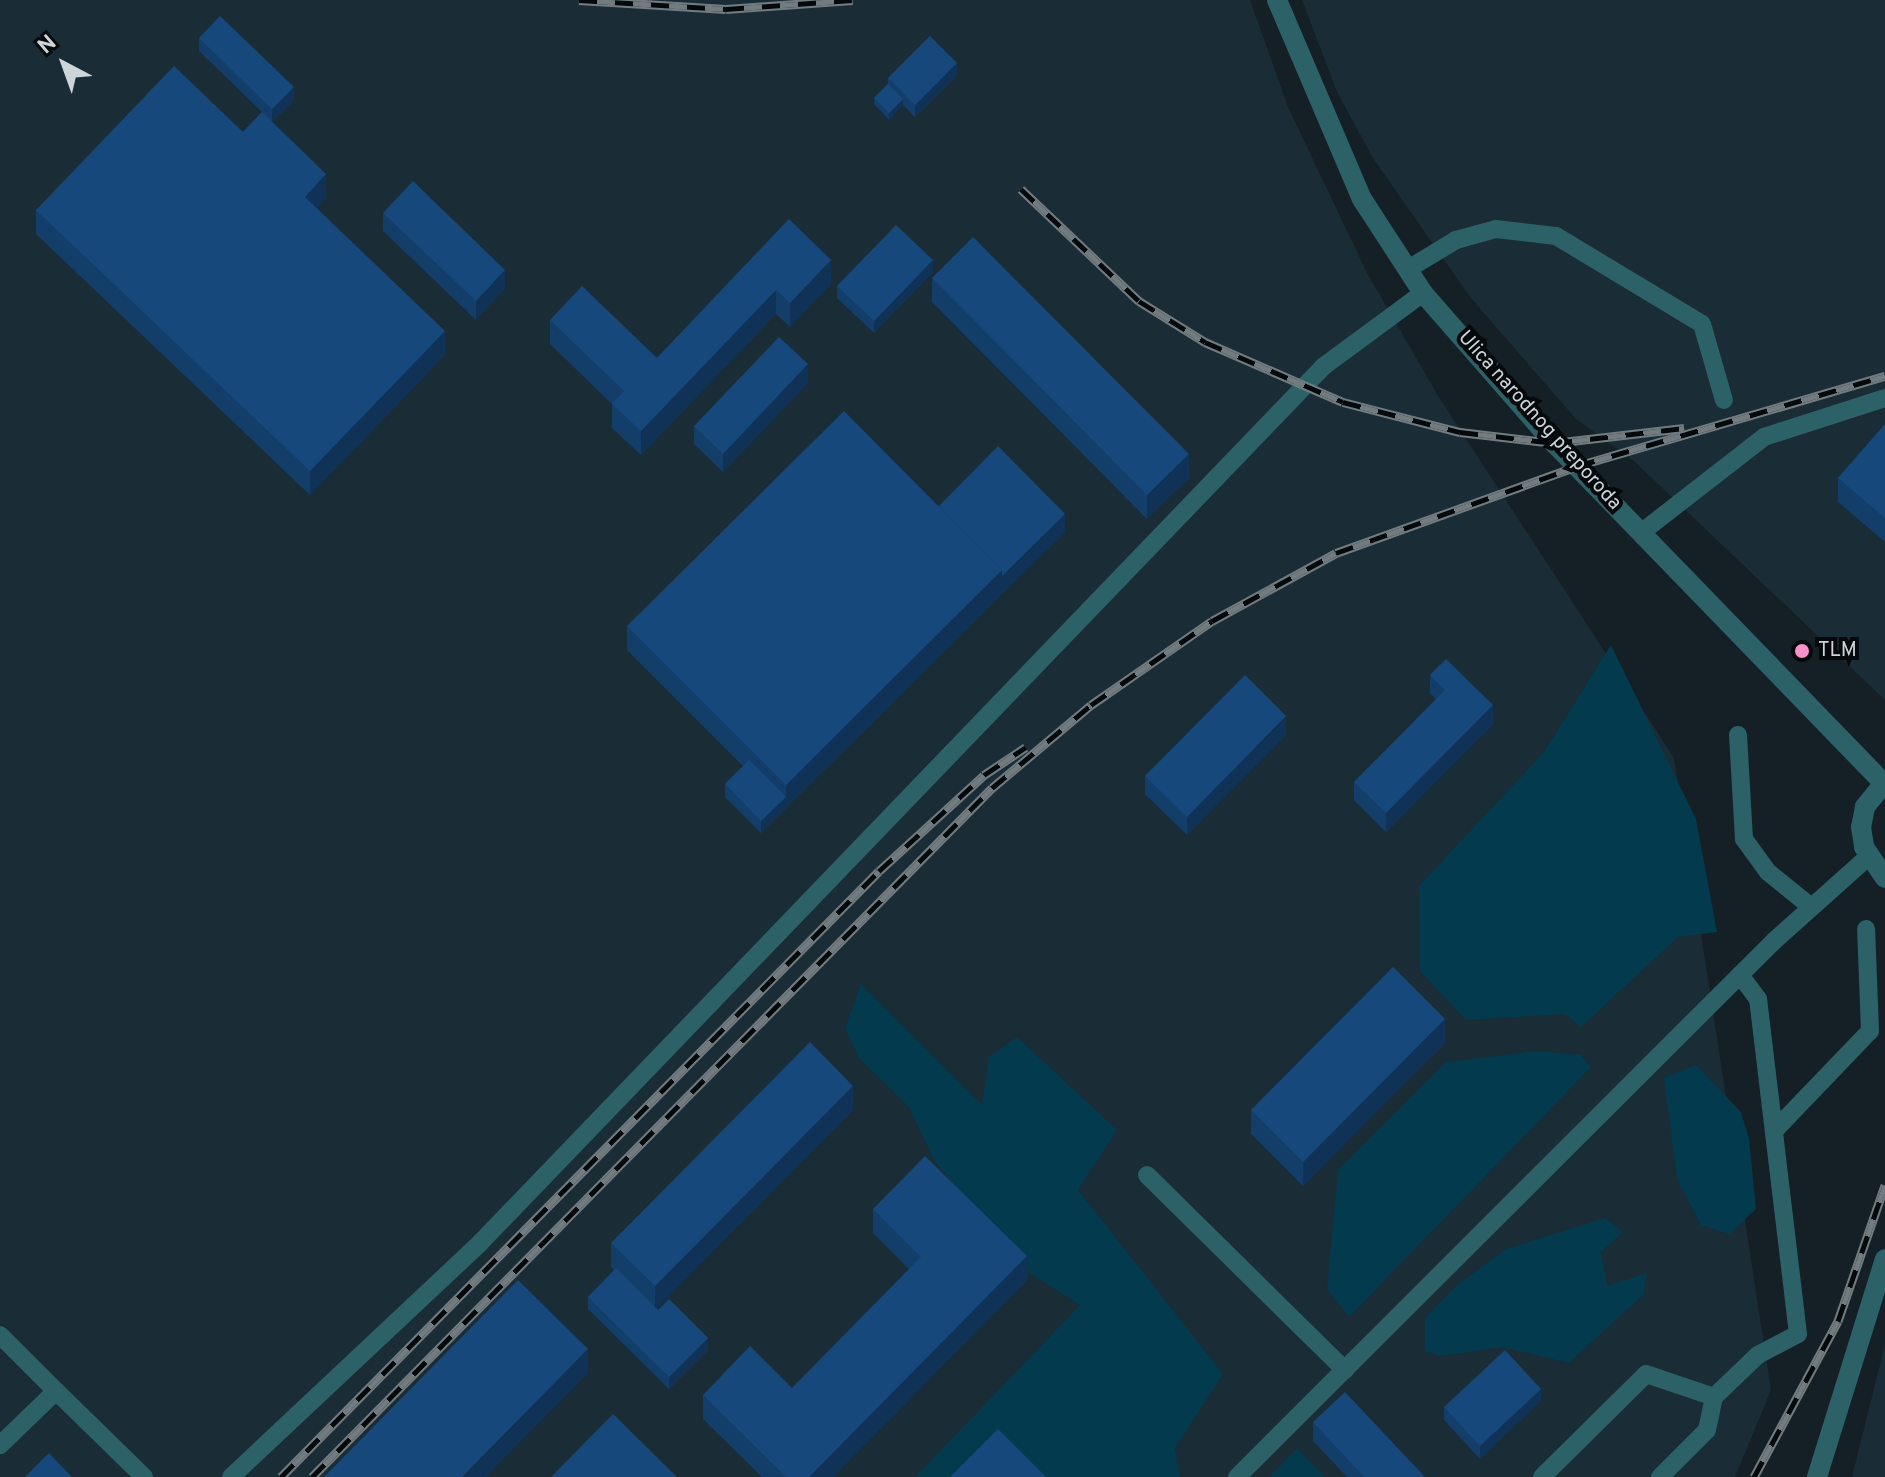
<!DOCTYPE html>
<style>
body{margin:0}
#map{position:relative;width:1885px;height:1477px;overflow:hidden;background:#142025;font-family:Overpass,sans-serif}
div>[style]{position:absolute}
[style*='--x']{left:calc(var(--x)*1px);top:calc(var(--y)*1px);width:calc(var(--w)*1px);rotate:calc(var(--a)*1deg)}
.built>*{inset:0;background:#1a2c35}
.green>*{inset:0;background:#033a4e}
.service>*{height:18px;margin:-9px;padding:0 9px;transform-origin:9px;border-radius:9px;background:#2c6167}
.tertiary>*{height:20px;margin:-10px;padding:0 10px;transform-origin:10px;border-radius:10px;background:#2c6167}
.rail>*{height:9px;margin-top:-4.5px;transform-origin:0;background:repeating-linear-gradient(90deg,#05090b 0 18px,#727c80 0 36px);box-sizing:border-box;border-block:2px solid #727c80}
.wall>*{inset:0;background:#133e6a}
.shaded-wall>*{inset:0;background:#0f3256}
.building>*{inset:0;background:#16487b}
.dots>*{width:22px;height:22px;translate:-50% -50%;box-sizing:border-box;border:4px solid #05090b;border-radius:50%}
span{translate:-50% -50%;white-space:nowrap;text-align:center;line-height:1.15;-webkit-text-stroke:8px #05090b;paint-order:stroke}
.street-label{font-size:20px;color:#cdd5d9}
.poi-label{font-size:20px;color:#cdd5d9}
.left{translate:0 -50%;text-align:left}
.north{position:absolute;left:24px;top:24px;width:80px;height:80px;-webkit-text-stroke:6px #05090b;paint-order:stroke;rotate:319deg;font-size:22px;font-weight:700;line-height:32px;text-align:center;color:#cdd5d9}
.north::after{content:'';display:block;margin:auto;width:28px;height:36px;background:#cdd5d9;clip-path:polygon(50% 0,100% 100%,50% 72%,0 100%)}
</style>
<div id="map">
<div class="built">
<i style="clip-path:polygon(0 0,1250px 0,1288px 107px,1367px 273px,1440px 399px,1674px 758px,1771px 1390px,1735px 1477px,0 1477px)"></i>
<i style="clip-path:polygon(1302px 0,1885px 0,1885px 700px,1634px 461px,1576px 419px,1470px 297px,1373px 158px,1337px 92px)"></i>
<i style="clip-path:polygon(1885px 1345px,1885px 1477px,1852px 1477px)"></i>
</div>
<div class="green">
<i style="clip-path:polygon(1611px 645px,1696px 819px,1717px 932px,1678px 937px,1581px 1027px,1565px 1014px,1466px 1020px,1420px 971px,1419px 886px,1544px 752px)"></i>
<i style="clip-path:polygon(861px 984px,982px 1105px,989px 1057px,1017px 1037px,1117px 1130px,1078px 1190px,1223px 1374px,1175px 1448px,1180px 1477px,915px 1477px,1080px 1305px,1028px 1272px,935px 1162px,909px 1107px,859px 1058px,845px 1028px)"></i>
<i style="clip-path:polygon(1537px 1051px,1581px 1055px,1591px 1067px,1349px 1317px,1327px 1289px,1338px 1170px,1446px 1062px)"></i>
<i style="clip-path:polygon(1696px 1065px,1741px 1112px,1749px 1139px,1756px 1209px,1729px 1234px,1701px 1225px,1677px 1179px,1664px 1078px)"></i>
<i style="clip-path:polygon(1605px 1218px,1623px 1232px,1601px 1252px,1607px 1286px,1647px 1273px,1643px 1295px,1569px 1363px,1502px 1347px,1440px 1356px,1425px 1351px,1425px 1318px,1457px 1285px,1506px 1249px)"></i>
<i style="clip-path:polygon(1297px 1448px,1325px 1477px,1269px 1477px)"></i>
</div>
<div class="service">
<i style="--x:1408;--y:269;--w:56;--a:-31.1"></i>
<i style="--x:1456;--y:240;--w:41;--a:-15.4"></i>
<i style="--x:1496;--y:229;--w:60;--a:6.7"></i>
<i style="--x:1556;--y:236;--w:170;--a:31.1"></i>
<i style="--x:1702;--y:324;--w:79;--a:73.9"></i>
<i style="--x:1642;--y:532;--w:155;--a:-37.9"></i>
<i style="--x:1764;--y:437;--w:127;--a:-17.9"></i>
<i style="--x:1738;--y:735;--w:104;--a:86.7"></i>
<i style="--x:1744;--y:839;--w:41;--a:54"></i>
<i style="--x:1768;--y:872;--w:54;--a:39"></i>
<i style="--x:1775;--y:1130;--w:137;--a:-46.2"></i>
<i style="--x:1870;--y:1031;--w:102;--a:-92.2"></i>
<i style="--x:1147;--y:1175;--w:278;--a:44.6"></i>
<i style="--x:0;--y:1335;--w:79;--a:45"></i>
<i style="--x:56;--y:1391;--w:78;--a:136"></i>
<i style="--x:56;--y:1391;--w:123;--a:44.3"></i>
<i style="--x:231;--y:1477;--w:342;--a:-43.2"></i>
<i style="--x:480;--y:1243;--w:1217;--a:-46.1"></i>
<i style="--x:1324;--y:366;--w:123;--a:-36.4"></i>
<i style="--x:1237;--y:1477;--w:759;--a:-44.95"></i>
<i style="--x:1774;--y:941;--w:126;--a:-41.8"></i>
<i style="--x:1542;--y:1477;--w:146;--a:-44.7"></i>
<i style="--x:1646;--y:1374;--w:72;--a:18.7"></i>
<i style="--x:1660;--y:1477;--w:66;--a:-45"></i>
<i style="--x:1707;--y:1430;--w:34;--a:-78"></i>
<i style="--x:1714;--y:1397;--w:61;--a:-43.7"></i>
<i style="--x:1758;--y:1355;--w:45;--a:-27.7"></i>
<i style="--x:1798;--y:1334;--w:337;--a:-96.8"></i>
<i style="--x:1758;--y:999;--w:30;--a:-127"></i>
</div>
<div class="tertiary">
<i style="--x:1277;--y:0;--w:216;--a:66.9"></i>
<i style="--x:1362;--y:199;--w:112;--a:57"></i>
<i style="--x:1423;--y:293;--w:199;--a:48.9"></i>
<i style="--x:1554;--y:443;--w:474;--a:45.9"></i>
<i style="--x:1885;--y:782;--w:32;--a:129"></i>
<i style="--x:1865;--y:807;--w:20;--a:101"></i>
<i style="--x:1861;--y:827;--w:20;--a:81"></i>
<i style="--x:1864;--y:847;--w:37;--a:56"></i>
<i style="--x:1817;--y:1477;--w:228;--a:-72.7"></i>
</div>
<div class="rail">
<i style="--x:579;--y:0;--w:147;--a:3.5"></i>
<i style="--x:726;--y:9;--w:127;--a:-4.1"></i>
<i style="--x:1021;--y:189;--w:163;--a:43.5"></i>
<i style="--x:1139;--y:301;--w:78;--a:31.8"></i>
<i style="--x:1205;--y:342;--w:150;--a:23.5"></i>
<i style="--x:1343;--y:402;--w:121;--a:14.4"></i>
<i style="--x:1460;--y:432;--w:95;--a:6.7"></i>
<i style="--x:1554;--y:443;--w:131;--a:-6.6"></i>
<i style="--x:281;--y:1477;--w:851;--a:-45.38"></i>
<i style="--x:879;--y:871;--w:142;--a:-42.4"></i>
<i style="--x:984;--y:775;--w:50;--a:-33.7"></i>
<i style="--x:312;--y:1477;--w:968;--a:-45.38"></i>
<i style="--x:992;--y:788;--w:129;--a:-40"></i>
<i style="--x:1091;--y:705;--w:147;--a:-34.8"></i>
<i style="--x:1212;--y:621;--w:141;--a:-28.7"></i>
<i style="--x:1336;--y:553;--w:256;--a:-19.8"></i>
<i style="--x:1577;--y:466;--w:321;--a:-16.3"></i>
<i style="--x:1754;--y:1477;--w:177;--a:-61.7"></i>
<i style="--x:1838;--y:1321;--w:144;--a:-70.9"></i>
</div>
<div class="wall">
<i style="clip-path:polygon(199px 38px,294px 100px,272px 122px,326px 198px,317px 208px,445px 355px,310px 495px,36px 234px,36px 210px,243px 132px,262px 112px,199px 51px)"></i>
<i style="clip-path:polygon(957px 75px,915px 117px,903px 105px,889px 120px,874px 104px,874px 98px,888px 84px,888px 78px)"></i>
<i style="clip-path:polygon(383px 213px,505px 288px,476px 320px,383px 231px)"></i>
<i style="clip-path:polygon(789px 219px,831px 284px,790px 327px,776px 314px,641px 455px,612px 428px,612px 404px,550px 344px,550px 320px,657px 358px)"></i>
<i style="clip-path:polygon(933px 272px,874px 333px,837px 298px,837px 286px)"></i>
<i style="clip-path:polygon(932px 278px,1189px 478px,1147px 519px,932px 302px)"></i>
<i style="clip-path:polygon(808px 383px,723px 472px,694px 444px,694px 426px)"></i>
<i style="clip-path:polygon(1885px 424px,1885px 542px,1838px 502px,1838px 478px)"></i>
<i style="clip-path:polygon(939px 506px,1065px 532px,761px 833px,725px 797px,725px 784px,743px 766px,627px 650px,627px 626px)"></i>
<i style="clip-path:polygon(1430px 675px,1493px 724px,1386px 832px,1354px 800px,1354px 782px,1436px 699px,1430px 693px)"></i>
<i style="clip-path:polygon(1286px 735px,1187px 835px,1145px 794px,1145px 776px)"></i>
<i style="clip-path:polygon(1445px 1043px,1303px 1186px,1251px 1134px,1251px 1110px)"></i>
<i style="clip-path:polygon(853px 1110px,657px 1308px,708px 1350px,669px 1389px,588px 1309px,588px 1297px,614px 1270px,611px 1267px,611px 1243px)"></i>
<i style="clip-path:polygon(873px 1209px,1027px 1280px,833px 1477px,762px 1477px,703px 1419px,703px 1395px,792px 1388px,909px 1269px,873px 1233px)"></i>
<i style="clip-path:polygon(1541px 1401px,1480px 1459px,1444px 1420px,1444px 1407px)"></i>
<i style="clip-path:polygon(1313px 1422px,1425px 1477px,1347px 1477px,1313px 1441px)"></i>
</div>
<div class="shaded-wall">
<i style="clip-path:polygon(957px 63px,957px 75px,915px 117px,915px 105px)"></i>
<i style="clip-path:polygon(294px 87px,294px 100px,272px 122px,272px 109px)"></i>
<i style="clip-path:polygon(903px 99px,903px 105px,889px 120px,889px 113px)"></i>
<i style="clip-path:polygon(326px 174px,326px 198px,305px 221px,305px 197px)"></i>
<i style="clip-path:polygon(831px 260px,831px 284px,790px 327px,790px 303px)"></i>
<i style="clip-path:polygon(933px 260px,933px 272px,874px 333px,874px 321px)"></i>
<i style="clip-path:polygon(505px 270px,505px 288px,476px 320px,476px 301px)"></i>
<i style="clip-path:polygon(776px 290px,776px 314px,641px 455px,641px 431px)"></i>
<i style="clip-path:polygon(445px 331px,445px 355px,310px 495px,310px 471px)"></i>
<i style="clip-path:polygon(808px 364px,808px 383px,723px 472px,723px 454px)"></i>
<i style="clip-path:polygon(1189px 454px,1189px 478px,1147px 519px,1147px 495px)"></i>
<i style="clip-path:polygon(1065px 514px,1065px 532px,761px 833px,761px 821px,786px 797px,786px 785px,1002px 570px)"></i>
<i style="clip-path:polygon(1493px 705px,1493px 724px,1386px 832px,1386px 813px)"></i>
<i style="clip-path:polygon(1286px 716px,1286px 735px,1187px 835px,1187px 817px)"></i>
<i style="clip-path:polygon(1445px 1019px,1445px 1043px,1303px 1186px,1303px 1162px)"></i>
<i style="clip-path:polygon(853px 1086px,853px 1110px,655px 1310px,655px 1286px)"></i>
<i style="clip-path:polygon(1027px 1256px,1027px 1280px,833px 1477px,809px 1477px)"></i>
<i style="clip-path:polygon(708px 1338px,708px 1350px,669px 1389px,669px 1377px)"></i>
<i style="clip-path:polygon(588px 1349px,588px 1373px,486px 1477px,462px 1477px)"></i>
<i style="clip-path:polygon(1541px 1389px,1541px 1401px,1480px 1459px,1480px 1446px)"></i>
</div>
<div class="building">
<i style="clip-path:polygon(220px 16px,294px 87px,272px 109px,199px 38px)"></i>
<i style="clip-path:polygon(930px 36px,957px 63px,915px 105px,888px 78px)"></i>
<i style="clip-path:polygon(174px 66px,243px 132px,262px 112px,326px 174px,305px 197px,445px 331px,310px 471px,36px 210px)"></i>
<i style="clip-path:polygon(888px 84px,903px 99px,889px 113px,874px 98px)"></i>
<i style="clip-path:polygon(413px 181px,505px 270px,476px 301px,383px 213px)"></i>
<i style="clip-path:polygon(789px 219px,831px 260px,790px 303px,776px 290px,641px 431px,612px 404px,624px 391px,550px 320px,582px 286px,657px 358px)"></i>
<i style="clip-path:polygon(896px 225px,933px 260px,874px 321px,837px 286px)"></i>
<i style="clip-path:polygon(973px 237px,1189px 454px,1147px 495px,932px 278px)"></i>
<i style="clip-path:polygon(779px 337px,808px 364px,723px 454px,694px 426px)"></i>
<i style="clip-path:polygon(844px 411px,1002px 570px,786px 785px,627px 626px)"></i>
<i style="clip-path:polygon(1885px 424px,1885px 518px,1838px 478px)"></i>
<i style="clip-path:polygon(998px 446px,1065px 514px,1002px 576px,1002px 570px,939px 506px)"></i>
<i style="clip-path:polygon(1446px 659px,1493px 705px,1386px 813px,1354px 782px,1445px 690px,1430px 675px)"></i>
<i style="clip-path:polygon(1245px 675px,1286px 716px,1187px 817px,1145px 776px)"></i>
<i style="clip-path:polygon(749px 760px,786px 797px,761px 821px,725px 784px)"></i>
<i style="clip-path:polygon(1393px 967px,1445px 1019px,1303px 1162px,1251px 1110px)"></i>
<i style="clip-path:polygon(810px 1042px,853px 1086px,655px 1286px,611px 1243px)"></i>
<i style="clip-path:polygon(925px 1156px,1027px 1256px,809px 1477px,786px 1477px,703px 1395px,750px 1346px,792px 1388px,921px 1257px,873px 1209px)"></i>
<i style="clip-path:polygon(616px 1268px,658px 1310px,669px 1299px,708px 1338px,669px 1377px,588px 1297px)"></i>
<i style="clip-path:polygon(518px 1280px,588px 1349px,462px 1477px,324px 1477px)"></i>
<i style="clip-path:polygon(1505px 1350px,1541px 1389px,1480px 1446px,1444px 1407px)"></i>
<i style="clip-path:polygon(1345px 1392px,1425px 1477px,1364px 1477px,1313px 1422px)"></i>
<i style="clip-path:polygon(613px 1414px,677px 1477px,551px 1477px)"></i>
<i style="clip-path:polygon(998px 1429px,1046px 1477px,950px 1477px)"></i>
<i style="clip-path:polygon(49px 1453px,72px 1477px,25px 1477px)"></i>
</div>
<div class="dots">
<i style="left:1802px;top:651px;background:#f890cc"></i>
</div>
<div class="street-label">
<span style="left:1539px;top:421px;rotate:48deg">Ulica narodnog preporoda</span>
</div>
<div class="poi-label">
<span class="left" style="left:1818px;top:651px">TLM</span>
</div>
<div class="north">N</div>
</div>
